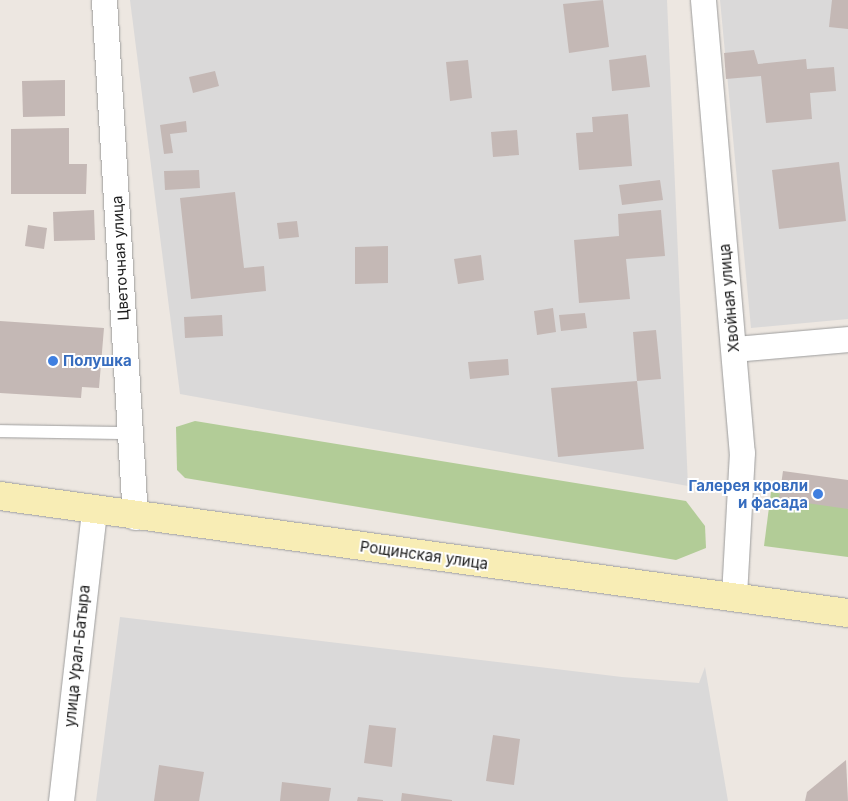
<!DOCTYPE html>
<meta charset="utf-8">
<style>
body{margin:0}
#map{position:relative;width:848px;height:801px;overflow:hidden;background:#ede7e1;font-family:Inter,sans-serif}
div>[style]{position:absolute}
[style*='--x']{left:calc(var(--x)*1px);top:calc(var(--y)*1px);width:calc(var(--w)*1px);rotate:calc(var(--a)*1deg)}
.residential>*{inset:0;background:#dad9d9}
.forest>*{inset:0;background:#b2cc97}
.building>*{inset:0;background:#c4b8b5}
.roads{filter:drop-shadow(0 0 1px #9d9d9d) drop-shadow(0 0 1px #9d9d9d)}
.lane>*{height:12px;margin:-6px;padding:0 6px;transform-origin:6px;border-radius:6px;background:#fff}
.street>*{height:25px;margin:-12.5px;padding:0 12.5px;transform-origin:12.5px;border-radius:12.5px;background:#fff}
.secondary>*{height:28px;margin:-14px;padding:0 14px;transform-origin:14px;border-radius:14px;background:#f8edb5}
.dots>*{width:14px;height:14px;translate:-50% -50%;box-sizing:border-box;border:2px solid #fff;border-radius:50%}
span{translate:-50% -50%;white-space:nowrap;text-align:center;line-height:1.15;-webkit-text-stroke:4px #fff;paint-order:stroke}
.street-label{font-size:15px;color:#1c1c1c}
.shop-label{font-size:15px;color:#366cbe;font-weight:700}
.left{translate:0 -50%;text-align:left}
.right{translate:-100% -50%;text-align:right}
</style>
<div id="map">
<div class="residential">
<i style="clip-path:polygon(130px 0,667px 0,688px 486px,180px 394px)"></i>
<i style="clip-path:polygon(720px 0,848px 0,848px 319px,751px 328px)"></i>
<i style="clip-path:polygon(120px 617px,622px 677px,699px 683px,705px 667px,728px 801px,96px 801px)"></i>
</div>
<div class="forest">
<i style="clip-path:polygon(195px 421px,686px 501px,705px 526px,706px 548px,676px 560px,185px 478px,177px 470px,176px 427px)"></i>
<i style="clip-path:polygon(771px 492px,848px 503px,848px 557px,764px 546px)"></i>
</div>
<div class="building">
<i style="clip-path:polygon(603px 0,609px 47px,569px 53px,563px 4px)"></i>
<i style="clip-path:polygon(832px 0,848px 0,848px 29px,829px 27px)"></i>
<i style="clip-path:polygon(754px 50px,758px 64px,806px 59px,807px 69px,834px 67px,836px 91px,810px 93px,812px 119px,766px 123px,761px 76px,726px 79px,724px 53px)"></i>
<i style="clip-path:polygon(646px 55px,650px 87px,612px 91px,609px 60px)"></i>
<i style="clip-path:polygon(468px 60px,472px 98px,450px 101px,446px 62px)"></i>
<i style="clip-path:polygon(215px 71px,219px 86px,193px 93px,189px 77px)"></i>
<i style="clip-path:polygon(65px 80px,65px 116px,23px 117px,22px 81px)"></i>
<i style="clip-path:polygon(628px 114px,632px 166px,579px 170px,576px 133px,593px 132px,592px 117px)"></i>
<i style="clip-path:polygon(186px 121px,187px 132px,170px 134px,173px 153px,164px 154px,160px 125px)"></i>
<i style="clip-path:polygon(69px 128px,69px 164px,87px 164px,86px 194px,11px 194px,11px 129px)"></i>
<i style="clip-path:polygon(517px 130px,519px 155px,493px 157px,491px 132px)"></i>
<i style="clip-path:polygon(839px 162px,846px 221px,779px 229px,772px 170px)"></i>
<i style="clip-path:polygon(199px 170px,200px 188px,165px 190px,164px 171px)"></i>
<i style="clip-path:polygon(660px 180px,663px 200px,622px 205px,619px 185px)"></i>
<i style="clip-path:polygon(235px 192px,244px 268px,264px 266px,266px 291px,191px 299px,180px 198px)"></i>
<i style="clip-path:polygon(94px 210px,95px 240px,54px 241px,53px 212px)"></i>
<i style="clip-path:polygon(661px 210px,665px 256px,626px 259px,630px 299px,579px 303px,574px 240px,619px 236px,618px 214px)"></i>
<i style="clip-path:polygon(297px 221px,299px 237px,279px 239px,277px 223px)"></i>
<i style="clip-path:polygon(28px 225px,47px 228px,44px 249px,25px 246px)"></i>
<i style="clip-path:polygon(388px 246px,388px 283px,355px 284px,355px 247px)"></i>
<i style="clip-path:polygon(481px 255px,484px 280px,458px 284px,454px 259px)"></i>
<i style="clip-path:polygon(553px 308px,556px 332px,537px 335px,534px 311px)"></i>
<i style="clip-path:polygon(585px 313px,587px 328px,561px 331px,559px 315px)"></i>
<i style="clip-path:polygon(222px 315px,223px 336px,185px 338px,184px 317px)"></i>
<i style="clip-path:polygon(0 321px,104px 328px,99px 388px,82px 387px,81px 398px,0 393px)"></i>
<i style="clip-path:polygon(656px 330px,661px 379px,637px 381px,633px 332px)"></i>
<i style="clip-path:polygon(508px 359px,509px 375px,470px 379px,468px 362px)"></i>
<i style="clip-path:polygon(637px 381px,644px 449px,558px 457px,551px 388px)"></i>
<i style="clip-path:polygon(783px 471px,848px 480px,848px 509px,779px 499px)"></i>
<i style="clip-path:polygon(369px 725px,396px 728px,392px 767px,364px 763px)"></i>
<i style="clip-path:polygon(493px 735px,520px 739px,514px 785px,486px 781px)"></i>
<i style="clip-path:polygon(846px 760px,848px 801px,805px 801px,807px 792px)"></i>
<i style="clip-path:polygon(159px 765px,204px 772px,199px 801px,154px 801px)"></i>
<i style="clip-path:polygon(282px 782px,331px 788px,329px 801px,280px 801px)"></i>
<i style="clip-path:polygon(402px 793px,452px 800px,452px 801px,401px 801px)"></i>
<i style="clip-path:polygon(358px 797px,383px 800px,383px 801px,357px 801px)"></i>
</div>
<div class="roads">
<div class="lane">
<i style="--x:0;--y:431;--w:130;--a:0.9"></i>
</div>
<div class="street">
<i style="--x:104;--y:0;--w:518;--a:86.57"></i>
<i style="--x:703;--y:0;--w:454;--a:85.1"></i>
<i style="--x:742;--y:452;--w:145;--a:93.2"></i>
<i style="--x:734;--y:349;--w:114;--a:-5"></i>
<i style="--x:61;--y:801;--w:293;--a:-83.5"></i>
</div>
<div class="secondary">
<i style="--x:0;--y:496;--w:856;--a:7.86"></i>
</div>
</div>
<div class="dots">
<i style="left:53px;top:361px;background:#3f7fe0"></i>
<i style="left:818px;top:494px;background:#3f7fe0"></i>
</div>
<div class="street-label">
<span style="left:120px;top:258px;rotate:-93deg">Цветочная улица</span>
<span style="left:729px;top:298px;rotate:-95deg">Хвойная улица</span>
<span style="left:424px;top:555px;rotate:8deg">Рощинская улица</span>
<span style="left:77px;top:656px;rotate:-84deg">улица Урал-Батыра</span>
</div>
<div class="shop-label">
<span class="left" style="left:63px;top:361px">Полушка</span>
<span class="right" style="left:808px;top:494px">Галерея кровли<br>и фасада</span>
</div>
</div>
